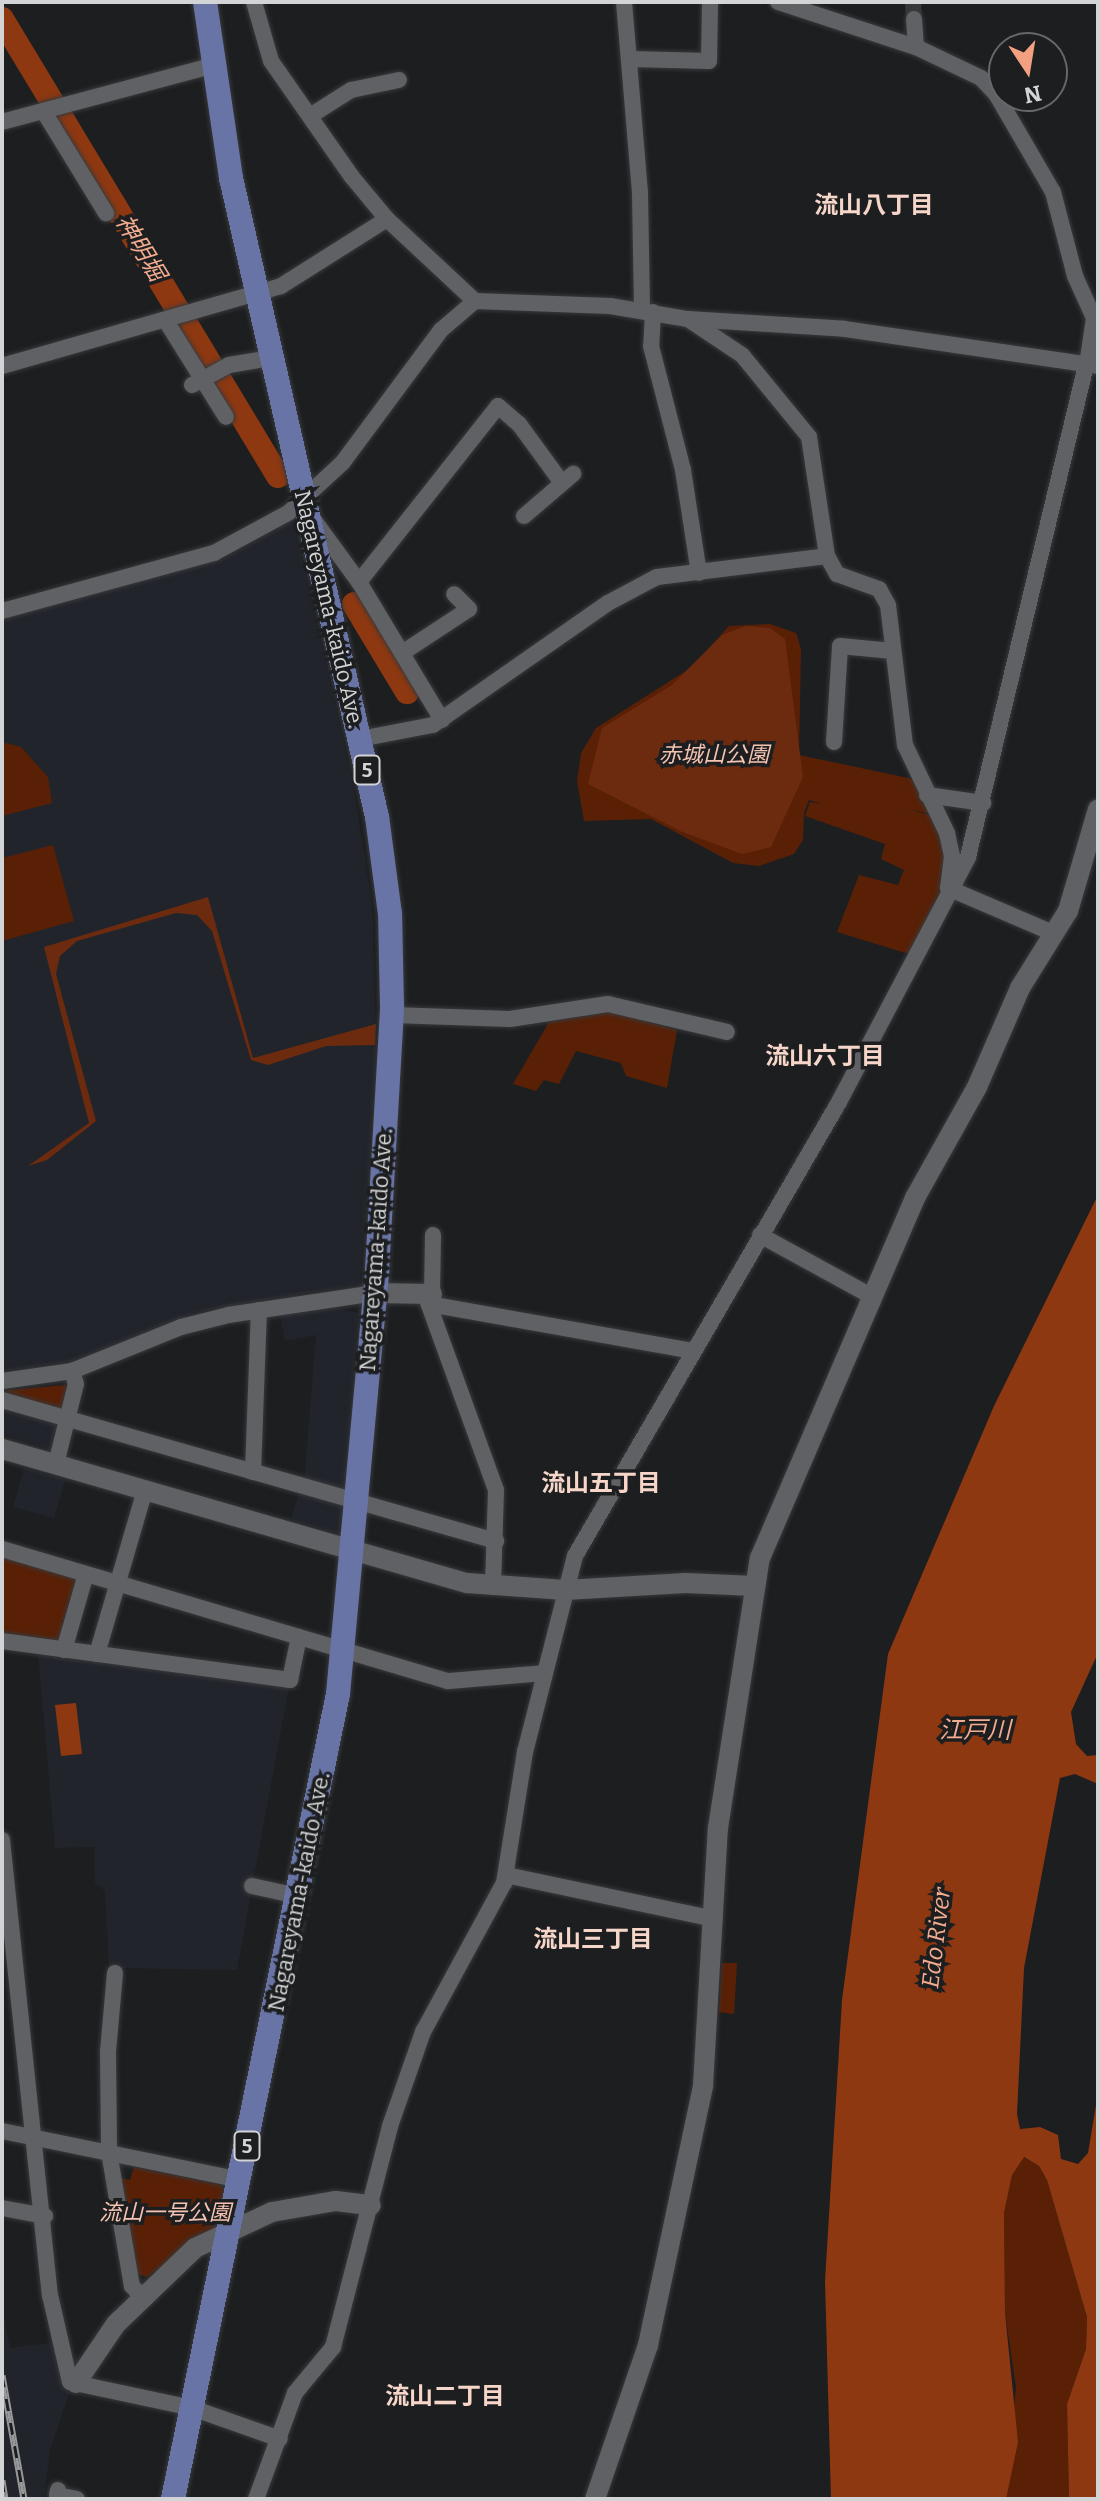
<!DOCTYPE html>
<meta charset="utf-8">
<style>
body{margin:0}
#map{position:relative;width:1100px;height:2501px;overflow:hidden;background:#1d1e20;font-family:Bitter,"Noto Sans JP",serif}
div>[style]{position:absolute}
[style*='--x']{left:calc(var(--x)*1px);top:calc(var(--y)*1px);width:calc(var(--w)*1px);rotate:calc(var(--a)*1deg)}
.built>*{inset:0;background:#22242c}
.green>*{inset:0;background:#592006}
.forest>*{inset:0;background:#6c2b0e}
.water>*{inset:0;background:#8e3811}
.river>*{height:24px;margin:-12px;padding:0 12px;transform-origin:12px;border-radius:12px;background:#8e3811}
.minor-tunnel>*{height:16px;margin-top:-8px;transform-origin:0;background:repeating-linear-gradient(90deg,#38393b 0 16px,transparent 0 24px)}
.roads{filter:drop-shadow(0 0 2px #38393b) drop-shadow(0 0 2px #38393b)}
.minor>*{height:16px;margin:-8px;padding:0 8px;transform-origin:8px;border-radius:8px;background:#606164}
.tertiary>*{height:20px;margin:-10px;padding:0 10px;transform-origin:10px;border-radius:10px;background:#606164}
.primary>*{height:24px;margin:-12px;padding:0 12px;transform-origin:12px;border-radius:12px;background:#6874a6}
.rail>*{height:7px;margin-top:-3.5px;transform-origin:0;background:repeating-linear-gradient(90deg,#1d1e20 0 12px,#979899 0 24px);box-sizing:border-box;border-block:2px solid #979899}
span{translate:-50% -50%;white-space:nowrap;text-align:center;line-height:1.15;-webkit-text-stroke:7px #1d1e20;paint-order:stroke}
.shield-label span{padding:2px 6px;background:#1d1e20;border:2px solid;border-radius:6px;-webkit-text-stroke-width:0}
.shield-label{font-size:20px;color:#d3d4d5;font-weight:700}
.street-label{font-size:22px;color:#d3d4d5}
.park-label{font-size:22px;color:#f5c3b1;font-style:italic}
.neighbourhood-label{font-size:24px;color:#f6d6c9;font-weight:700}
.water-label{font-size:24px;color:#f4ac91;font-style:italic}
.frame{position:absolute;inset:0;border:4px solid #d3d4d5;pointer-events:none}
.north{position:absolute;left:988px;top:32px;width:80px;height:80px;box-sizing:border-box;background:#1d1e20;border:2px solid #666768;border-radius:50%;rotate:168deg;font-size:22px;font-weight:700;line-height:32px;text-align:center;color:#d3d4d5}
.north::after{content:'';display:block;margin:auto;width:28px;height:36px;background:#f2a080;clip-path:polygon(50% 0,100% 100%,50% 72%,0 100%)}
</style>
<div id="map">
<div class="built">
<i style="clip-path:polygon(293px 520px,354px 789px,372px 904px,376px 1043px,360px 1284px,195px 1312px,71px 1361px,2px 1371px,2px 617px,213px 557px,216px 563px)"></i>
<i style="clip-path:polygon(331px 1307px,358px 1313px,342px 1493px,304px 1482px,316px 1335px,285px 1341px,280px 1315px)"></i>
<i style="clip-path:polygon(2px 1403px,58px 1419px,55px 1450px,2px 1434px)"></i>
<i style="clip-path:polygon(24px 1468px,65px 1480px,54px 1518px,13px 1507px)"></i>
<i style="clip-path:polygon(300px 1489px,342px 1502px,339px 1533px,291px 1519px)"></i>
<i style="clip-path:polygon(38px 1652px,289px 1686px,237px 1970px,109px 1968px,105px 1891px,95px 1883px,94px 1847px,55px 1848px)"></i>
<i style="clip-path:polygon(2px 2305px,10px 2348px,56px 2342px,62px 2386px,71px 2388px,50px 2450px,44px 2499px,2px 2499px)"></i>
</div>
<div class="green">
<i style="clip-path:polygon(770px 624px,796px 633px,801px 649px,799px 755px,913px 779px,931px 814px,908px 809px,933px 816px,948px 855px,941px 896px,909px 954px,837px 932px,859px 875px,898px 885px,904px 870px,881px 859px,885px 844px,805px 816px,810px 802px,822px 804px,809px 800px,804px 813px,803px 840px,794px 854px,759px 866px,733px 863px,651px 819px,584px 821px,577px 781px,581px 753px,596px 728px,692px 667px,729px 626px)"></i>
<i style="clip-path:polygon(2px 742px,21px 747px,48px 777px,52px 803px,2px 816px)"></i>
<i style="clip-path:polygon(53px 845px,74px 921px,2px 941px,2px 858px)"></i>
<i style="clip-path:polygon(611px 1012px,677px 1030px,667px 1088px,626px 1076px,621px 1063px,576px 1051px,559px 1084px,544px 1080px,536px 1091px,513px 1084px,549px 1022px)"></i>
<i style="clip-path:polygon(67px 1385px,65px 1410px,6px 1397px,8px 1390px)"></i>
<i style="clip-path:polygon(2px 1554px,78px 1576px,58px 1644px,2px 1637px)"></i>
<i style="clip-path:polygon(722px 1963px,737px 1963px,734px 2014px,719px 2012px)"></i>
<i style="clip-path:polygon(1023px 2157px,1039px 2166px,1047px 2180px,1087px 2317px,1086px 2349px,1067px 2404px,1069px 2499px,1006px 2499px,1016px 2387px,1005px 2313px,1004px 2213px,1012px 2175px)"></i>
<i style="clip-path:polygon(134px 2167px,221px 2185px,225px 2193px,218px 2225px,147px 2277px,137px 2274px,121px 2178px,130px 2180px)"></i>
</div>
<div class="forest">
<i style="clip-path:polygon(746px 626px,770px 628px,785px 639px,803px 777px,771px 847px,742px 854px,680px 831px,588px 784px,602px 728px,672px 685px,722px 635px)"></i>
<i style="clip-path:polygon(208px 897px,253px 1058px,376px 1024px,375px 1045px,326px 1046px,268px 1065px,251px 1060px,212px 931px,197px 915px,176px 913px,77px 941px,60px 956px,56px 974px,96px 1121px,47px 1160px,28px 1166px,89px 1123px,44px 947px)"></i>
</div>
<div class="water">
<i style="clip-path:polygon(1098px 1195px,1098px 1653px,1071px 1712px,1076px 1744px,1087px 1756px,1098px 1755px,1098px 1784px,1075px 1774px,1060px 1778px,1024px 1968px,1017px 2114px,1020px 2129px,1040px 2127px,1058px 2135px,1061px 2159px,1078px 2164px,1088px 2153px,1098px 2093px,1098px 2499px,1069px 2499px,1067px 2404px,1086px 2349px,1087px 2317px,1047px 2180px,1039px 2166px,1024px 2157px,1012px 2175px,1004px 2213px,1005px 2313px,1018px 2442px,1006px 2499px,831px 2499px,825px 2281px,842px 2000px,888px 1654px,994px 1406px)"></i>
<i style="clip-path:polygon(76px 1703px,82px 1754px,61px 1756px,55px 1705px)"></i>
</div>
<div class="river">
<i style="--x:2;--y:19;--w:534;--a:58.87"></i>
<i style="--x:354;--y:604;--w:103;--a:58.9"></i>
</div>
<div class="minor-tunnel">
<i style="--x:913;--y:2;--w:17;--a:87"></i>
</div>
<div class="roads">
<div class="minor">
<i style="--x:254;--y:2;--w:61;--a:73.9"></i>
<i style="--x:271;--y:61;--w:141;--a:55.1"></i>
<i style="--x:352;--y:177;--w:55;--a:50.2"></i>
<i style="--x:387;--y:219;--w:120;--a:43"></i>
<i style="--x:475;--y:301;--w:135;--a:2.1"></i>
<i style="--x:610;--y:306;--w:79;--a:9.5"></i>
<i style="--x:688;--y:319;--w:157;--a:3.6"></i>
<i style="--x:845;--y:329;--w:256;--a:8.3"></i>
<i style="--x:624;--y:2;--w:192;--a:85.2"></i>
<i style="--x:640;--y:193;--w:117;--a:89"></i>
<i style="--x:778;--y:2;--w:145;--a:18.1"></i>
<i style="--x:916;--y:47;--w:72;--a:25.5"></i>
<i style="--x:981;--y:78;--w:22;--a:47"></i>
<i style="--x:996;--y:94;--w:113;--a:59.8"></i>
<i style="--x:1053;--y:192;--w:87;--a:75.3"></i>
<i style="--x:1075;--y:276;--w:46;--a:65.7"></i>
<i style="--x:1094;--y:318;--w:48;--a:98.5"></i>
<i style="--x:914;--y:19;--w:28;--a:86"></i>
<i style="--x:631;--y:59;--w:78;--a:1.5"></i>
<i style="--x:709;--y:61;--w:59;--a:-89"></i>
<i style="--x:44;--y:112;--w:119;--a:58.5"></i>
<i style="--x:310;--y:116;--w:49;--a:-32.4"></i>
<i style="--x:351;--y:90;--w:49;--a:-11.8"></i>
<i style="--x:2;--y:122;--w:216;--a:-15"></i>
<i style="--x:653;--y:312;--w:34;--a:93"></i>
<i style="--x:651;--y:346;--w:128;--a:75.5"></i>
<i style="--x:683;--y:470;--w:104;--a:81.2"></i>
<i style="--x:688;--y:319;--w:65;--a:33.7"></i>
<i style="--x:742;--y:355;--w:106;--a:50.7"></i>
<i style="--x:809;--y:437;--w:120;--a:81.4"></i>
<i style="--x:166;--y:321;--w:113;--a:58"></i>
<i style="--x:2;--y:366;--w:290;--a:-16"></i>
<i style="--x:281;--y:286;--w:125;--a:-32.3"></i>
<i style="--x:192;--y:385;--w:42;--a:-28.4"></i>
<i style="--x:229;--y:365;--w:43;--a:-9.5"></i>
<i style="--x:524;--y:516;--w:65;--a:-40.6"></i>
<i style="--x:313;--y:519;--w:78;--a:53.9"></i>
<i style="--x:2;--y:611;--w:220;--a:-15.3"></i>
<i style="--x:214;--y:553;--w:84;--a:-28.4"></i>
<i style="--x:288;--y:513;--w:75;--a:-42.8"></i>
<i style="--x:343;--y:462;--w:164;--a:-53.4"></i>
<i style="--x:441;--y:330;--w:45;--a:-40.5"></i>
<i style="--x:402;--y:653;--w:80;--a:-33.3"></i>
<i style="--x:469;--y:609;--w:21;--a:-135"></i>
<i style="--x:442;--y:720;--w:161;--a:-121"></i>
<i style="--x:359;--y:582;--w:224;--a:-51.7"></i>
<i style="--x:498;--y:406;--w:28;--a:41"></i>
<i style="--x:519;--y:424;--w:73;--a:53.9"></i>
<i style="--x:360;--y:739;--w:74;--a:-10.9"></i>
<i style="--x:433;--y:725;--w:213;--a:-34.9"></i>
<i style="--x:608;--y:603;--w:55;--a:-28"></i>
<i style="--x:657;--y:577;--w:171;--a:-7"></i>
<i style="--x:827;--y:556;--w:21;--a:61"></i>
<i style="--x:837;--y:574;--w:45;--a:19.7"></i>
<i style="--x:879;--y:589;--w:18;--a:61"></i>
<i style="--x:888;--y:605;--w:141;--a:83.1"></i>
<i style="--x:905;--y:745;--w:98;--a:64.5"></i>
<i style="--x:947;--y:833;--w:24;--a:78"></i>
<i style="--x:952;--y:856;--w:32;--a:97"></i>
<i style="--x:948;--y:888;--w:114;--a:23.2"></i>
<i style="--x:834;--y:742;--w:96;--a:-86.4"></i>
<i style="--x:840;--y:646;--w:53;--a:5.4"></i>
<i style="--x:927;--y:795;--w:57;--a:8.1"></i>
<i style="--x:392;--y:1015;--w:118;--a:1.9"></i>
<i style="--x:510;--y:1019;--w:99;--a:-8.7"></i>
<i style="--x:608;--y:1004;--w:122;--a:13.2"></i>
<i style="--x:760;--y:1235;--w:124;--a:28.8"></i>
<i style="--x:425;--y:1294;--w:208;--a:70.1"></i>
<i style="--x:496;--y:1490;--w:97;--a:91.8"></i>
<i style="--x:432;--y:1294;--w:59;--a:-89"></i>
<i style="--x:429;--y:1304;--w:268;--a:10.1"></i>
<i style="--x:2;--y:1381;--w:71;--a:-8.1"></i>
<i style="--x:72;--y:1371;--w:118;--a:-22"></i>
<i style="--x:181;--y:1327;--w:49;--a:-14.3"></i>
<i style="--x:228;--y:1315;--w:149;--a:-8.5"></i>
<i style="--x:2;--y:1400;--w:514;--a:15.93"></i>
<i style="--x:56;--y:1464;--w:82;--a:-76"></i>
<i style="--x:76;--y:1384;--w:14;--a:-107"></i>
<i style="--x:253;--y:1472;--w:162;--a:-87.9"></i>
<i style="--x:2;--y:1549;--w:465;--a:16.5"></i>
<i style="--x:448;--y:1681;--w:97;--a:-4.7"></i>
<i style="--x:2;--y:1641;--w:291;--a:7.7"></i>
<i style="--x:290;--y:1680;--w:44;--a:-78.2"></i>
<i style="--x:64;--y:1650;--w:79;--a:-73.9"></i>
<i style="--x:97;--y:1654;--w:171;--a:-73.7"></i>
<i style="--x:2;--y:1840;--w:458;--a:84"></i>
<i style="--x:50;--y:2295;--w:89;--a:77.1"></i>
<i style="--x:70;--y:2382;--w:125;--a:12"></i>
<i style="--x:192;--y:2408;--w:93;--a:19.4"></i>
<i style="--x:506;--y:1875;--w:213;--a:11.9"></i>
<i style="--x:252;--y:1886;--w:47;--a:12.3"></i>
<i style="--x:115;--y:1973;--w:79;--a:95.1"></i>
<i style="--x:108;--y:2052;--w:100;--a:89.4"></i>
<i style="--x:109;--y:2152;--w:136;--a:80.3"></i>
<i style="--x:132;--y:2286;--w:13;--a:48"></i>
<i style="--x:2;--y:2131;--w:243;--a:11.6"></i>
<i style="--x:2;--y:2208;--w:44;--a:10.5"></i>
<i style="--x:58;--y:2490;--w:5;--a:101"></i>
<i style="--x:57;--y:2495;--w:20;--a:11"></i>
<i style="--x:256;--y:2499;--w:113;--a:-69.8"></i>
<i style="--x:295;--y:2393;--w:60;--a:-50.4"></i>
<i style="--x:333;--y:2347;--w:228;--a:-75.5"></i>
<i style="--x:390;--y:2126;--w:100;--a:-70.7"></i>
<i style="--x:423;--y:2032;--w:170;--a:-61.5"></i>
<i style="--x:504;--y:1883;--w:133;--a:-80.9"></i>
<i style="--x:525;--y:1752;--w:202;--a:-75.7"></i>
<i style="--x:575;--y:1556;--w:525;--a:-59.82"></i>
<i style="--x:839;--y:1102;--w:277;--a:-62.2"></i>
<i style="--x:968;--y:857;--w:506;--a:-76.51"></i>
</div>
<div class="tertiary">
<i style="--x:375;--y:1293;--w:57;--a:1"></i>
<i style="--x:2;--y:1449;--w:484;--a:16.1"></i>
<i style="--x:467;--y:1583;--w:98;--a:4.1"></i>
<i style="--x:565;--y:1590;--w:121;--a:-3.3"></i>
<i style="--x:686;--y:1583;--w:68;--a:2.5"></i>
<i style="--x:76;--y:2383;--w:71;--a:-55.9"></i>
<i style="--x:116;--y:2324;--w:110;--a:-43.9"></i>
<i style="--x:195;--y:2248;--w:85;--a:-25.1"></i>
<i style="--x:272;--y:2212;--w:65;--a:-9.8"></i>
<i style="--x:336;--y:2201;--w:35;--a:7"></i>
<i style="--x:595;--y:2499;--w:163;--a:-71"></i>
<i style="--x:648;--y:2345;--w:265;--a:-78"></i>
<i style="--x:703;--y:2086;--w:258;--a:-86.7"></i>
<i style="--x:718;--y:1828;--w:273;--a:-81.2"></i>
<i style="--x:760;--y:1558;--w:392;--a:-66.7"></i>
<i style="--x:915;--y:1198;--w:127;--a:-60.8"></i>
<i style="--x:977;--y:1087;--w:108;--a:-66.5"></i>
<i style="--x:1020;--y:988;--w:91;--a:-58.1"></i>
<i style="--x:1068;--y:911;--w:106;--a:-73.6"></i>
</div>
<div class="primary">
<i style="--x:173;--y:2499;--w:822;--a:-78.42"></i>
<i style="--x:338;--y:1694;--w:426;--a:-84.7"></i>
<i style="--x:377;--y:1270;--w:264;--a:-86.7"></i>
<i style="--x:392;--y:1006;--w:92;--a:-91.2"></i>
<i style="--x:390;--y:914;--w:98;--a:-97.6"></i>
<i style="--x:377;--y:817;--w:655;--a:-102.87"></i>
<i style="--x:231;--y:178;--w:178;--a:-98.4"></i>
</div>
</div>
<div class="rail">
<i style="--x:2;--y:2375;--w:126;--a:79.9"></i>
<i style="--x:2;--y:2480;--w:19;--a:81"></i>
</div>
<div class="shield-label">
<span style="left:367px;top:770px">5</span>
<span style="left:247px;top:2146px">5</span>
</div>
<div class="street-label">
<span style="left:329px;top:609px;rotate:77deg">Nagareyama-kaido Ave.</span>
<span style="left:376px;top:1250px;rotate:-86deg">Nagareyama-kaido Ave.</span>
<span style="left:299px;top:1892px;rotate:-79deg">Nagareyama-kaido Ave.</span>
</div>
<div class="park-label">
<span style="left:714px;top:755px">赤城山公園</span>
<span style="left:165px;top:2213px">流山一号公園</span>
</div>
<div class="neighbourhood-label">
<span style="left:874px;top:206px">流山八丁目</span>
<span style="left:825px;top:1057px">流山六丁目</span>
<span style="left:601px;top:1484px">流山五丁目</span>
<span style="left:593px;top:1940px">流山三丁目</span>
<span style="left:445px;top:2397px">流山二丁目</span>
</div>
<div class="water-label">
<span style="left:140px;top:248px;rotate:59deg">神明堀</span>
<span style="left:975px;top:1731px">江戸川</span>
<span style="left:937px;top:1938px;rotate:-83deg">Edo River</span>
</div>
<div class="frame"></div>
<div class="north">N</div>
</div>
